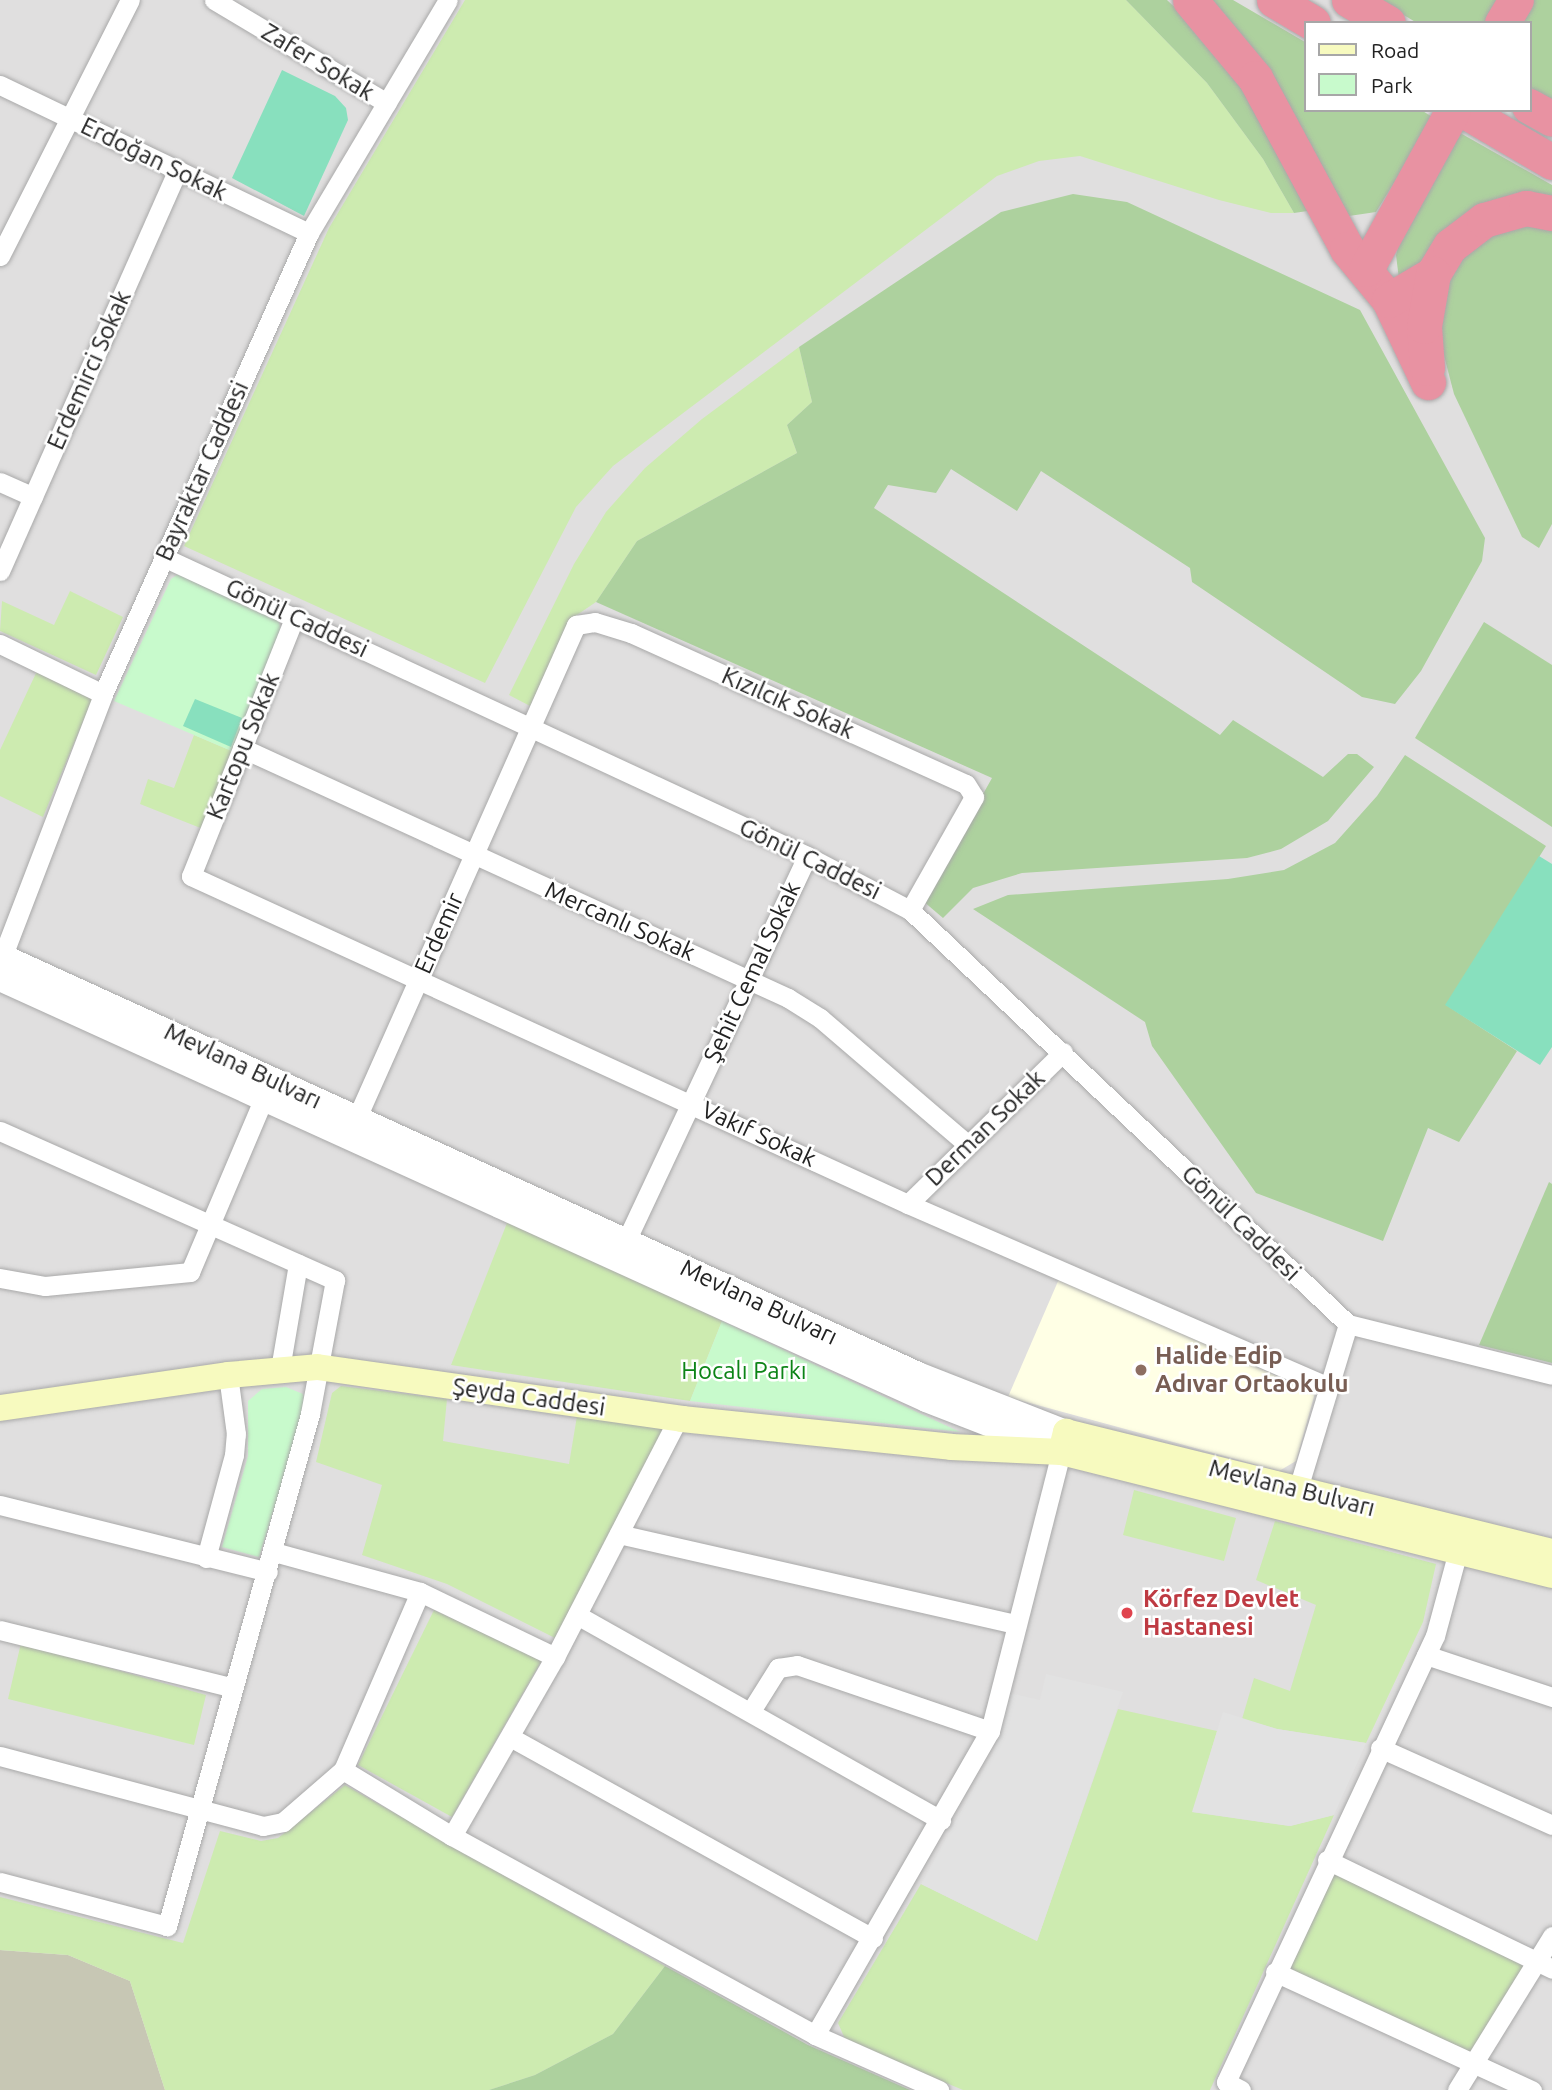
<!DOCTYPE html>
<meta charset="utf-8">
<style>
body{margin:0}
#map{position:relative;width:1552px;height:2090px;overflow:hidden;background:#f2efe9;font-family:Ubuntu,sans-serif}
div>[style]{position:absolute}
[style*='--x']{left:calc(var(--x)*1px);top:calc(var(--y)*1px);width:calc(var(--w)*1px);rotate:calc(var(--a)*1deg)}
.residential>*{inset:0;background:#e0dfdf}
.education>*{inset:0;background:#ffffe5}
.construction>*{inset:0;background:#c7c7b4}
.grass>*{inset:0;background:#cdebb0}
.forest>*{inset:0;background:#add19e}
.park>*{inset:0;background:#c8facc}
.pitch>*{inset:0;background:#88e0be}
.parking>*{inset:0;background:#e2e2e2}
.roads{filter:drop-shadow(0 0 2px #a9a9a9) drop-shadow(0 0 2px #a9a9a9)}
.minor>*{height:19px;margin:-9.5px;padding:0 9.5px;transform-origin:9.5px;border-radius:9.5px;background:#fff}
.tertiary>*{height:24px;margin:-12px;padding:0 12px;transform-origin:12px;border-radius:12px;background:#fff}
.secondary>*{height:26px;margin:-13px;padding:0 13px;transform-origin:13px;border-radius:13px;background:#f7fabf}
.motorway>*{height:35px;margin:-17.5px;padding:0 17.5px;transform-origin:17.5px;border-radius:17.5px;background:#e892a2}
.dots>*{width:19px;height:19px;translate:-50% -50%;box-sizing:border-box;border:4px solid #fff;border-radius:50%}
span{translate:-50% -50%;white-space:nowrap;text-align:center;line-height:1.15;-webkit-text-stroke:5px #fff;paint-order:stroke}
.street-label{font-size:24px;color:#222}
.education-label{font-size:24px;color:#785e54;font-weight:700}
.left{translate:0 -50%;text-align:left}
.park-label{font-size:24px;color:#0c8416}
.health-label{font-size:24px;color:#be3a42;font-weight:700}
.legend{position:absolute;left:1304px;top:21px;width:228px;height:91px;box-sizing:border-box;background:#fff;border:2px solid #a7a7a7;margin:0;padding:9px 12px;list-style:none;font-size:21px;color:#222}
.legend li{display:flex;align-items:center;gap:14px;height:35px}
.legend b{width:35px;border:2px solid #a7a7a7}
</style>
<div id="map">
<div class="residential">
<i style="clip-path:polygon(evenodd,0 0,1552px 0,1552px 2090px,165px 2090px,130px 1981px,68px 1955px,0 1950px,0 0,1305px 23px,1529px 23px,1529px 110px,1305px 110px,1305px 23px)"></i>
</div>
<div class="education">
<i style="clip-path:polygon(1059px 1279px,1315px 1393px,1296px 1461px,1279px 1471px,1008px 1397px)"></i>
</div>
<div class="construction">
<i style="clip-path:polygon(0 1950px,68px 1955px,130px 1981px,165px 2090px,0 2090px)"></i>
</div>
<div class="grass">
<i style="clip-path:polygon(465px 0,1126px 0,1207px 83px,1263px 159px,1294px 213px,1271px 213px,1219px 200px,1080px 156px,1039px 161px,997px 176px,613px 466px,576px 507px,485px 683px,184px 546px,329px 228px)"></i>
<i style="clip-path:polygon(799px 347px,812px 402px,787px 425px,797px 453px,637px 541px,596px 602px,571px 619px,530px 706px,509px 695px,574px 564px,606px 512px,645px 468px,702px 419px)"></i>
<i style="clip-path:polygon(70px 591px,123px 617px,96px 675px,0 631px,2px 601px,54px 625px)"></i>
<i style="clip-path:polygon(37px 671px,93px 698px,43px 817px,0 796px,0 750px)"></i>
<i style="clip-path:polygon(194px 735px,234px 752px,203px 829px,140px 804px,148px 779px,174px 788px)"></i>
<i style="clip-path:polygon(509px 1218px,722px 1321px,690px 1401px,451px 1365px)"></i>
<i style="clip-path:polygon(341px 1386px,447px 1399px,443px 1441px,569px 1464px,577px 1416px,666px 1427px,555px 1638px,447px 1584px,362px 1555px,382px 1485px,316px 1462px,332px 1393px)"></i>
<i style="clip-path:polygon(1134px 1490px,1236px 1518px,1224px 1561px,1123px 1535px)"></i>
<i style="clip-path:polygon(1275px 1521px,1436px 1564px,1423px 1622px,1366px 1743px,1277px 1729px,1242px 1719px,1254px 1678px,1290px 1691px,1316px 1605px,1256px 1580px)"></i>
<i style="clip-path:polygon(434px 1610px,542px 1660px,452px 1817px,358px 1765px)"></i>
<i style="clip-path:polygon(21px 1643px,206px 1695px,194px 1745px,8px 1699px)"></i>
<i style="clip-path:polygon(1118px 1709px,1217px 1731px,1193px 1812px,1290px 1826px,1334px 1815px,1210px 2090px,963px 2090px,846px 2041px,838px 2023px,921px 1884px,1037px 1941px)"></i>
<i style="clip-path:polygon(345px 1785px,665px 1966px,613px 2034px,535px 2075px,489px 2090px,165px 2090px,130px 1981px,68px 1955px,0 1950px,0 1897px,183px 1943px,220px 1831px,261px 1841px,278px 1838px)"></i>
<i style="clip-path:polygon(1327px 1860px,1536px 1962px,1472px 2066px,1275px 1972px)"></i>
</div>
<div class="forest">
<i style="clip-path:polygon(1126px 0,1167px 0,1184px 16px,1232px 70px,1314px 210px,1294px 213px,1263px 159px,1207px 83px)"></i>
<i style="clip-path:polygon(1208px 0,1233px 0,1305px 42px,1305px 110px,1421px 110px,1434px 118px,1376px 212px,1349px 216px)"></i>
<i style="clip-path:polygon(1379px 0,1503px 0,1488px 23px,1417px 23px)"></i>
<i style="clip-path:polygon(1533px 0,1552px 0,1552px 100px,1529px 87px,1529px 23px,1519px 23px)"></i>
<i style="clip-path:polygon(1455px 130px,1552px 185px,1552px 199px,1444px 244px,1399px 279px,1396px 255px,1404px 225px)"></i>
<i style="clip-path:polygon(1073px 194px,1127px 202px,1360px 310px,1485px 538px,1482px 561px,1421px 671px,1395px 704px,1362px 697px,1192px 582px,1190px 568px,1041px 471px,1017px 511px,951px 469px,936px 493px,888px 485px,874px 508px,1220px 735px,1233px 720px,1323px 777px,1348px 754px,1357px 754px,1374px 767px,1328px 821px,1281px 849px,1247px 858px,1022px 873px,973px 888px,943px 918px,923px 901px,992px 778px,596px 602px,637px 541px,797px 453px,787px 425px,812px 402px,799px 347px,1001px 212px)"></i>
<i style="clip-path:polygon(1515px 223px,1552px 225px,1552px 524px,1539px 548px,1522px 537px,1454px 394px,1441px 344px,1441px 289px,1466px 248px)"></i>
<i style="clip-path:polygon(1484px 622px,1552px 665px,1552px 827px,1415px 738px)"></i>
<i style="clip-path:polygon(1405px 755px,1546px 846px,1446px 1005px,1517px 1051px,1459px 1142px,1428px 1128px,1383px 1241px,1256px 1193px,1152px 1046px,1145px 1022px,973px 909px,1008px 895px,1228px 879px,1284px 870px,1335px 843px,1377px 796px)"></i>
<i style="clip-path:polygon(1549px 1182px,1552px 1184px,1552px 1363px,1479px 1345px)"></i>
<i style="clip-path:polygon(665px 1966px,808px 2045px,910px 2090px,489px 2090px,535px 2075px,613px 2034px)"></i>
</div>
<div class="park">
<i style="clip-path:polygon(181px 572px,272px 613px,279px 622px,281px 631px,234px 752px,114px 701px,171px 579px)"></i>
<i style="clip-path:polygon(722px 1321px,790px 1353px,960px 1432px,690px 1401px)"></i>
<i style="clip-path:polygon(286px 1387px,303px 1394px,305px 1409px,259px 1557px,222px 1547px,248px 1456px,248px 1401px,262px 1389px)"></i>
</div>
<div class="pitch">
<i style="clip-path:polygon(282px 70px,335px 96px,346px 108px,348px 120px,304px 216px,232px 178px)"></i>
<i style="clip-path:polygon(195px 699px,242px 718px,231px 747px,183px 726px)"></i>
<i style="clip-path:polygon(1539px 856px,1552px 864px,1552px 1047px,1540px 1065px,1445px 1005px)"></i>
</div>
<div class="parking">
<i style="clip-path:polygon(1046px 1674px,1123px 1692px,1037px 1941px,921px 1884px,993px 1753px,1009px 1693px,1040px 1700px)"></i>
<i style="clip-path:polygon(1223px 1712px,1277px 1729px,1366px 1743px,1334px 1815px,1290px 1826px,1192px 1812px)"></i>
</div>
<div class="roads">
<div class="minor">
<i style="--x:214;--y:0;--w:201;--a:30.8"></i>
<i style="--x:0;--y:85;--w:343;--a:25.6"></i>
<i style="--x:0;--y:256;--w:287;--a:-63.1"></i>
<i style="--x:0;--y:482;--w:36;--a:24"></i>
<i style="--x:163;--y:557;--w:710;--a:24.9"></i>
<i style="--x:807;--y:856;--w:116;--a:27.7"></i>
<i style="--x:910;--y:910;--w:603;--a:43.39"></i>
<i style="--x:1348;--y:1324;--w:172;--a:106.9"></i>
<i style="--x:0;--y:571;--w:439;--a:-66.1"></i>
<i style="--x:295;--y:616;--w:280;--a:111.8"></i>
<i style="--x:191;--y:876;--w:788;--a:24.58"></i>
<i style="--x:908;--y:1204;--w:458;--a:23.5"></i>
<i style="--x:0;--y:644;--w:114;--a:25.9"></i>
<i style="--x:242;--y:748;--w:601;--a:24.6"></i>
<i style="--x:788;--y:998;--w:38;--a:32"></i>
<i style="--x:820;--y:1018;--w:194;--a:40.6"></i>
<i style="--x:0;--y:963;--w:288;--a:-69"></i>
<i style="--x:103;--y:694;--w:505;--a:-65.92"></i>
<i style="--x:309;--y:233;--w:271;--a:-59.2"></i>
<i style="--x:0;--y:1131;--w:367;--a:24"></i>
<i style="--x:335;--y:1280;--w:136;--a:100.6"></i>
<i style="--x:310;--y:1414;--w:532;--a:105.6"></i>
<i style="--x:167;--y:1926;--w:173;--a:-165.2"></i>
<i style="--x:351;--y:1131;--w:554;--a:-66.03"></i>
<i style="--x:576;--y:625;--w:19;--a:-9"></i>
<i style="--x:595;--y:622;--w:38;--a:17"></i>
<i style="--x:631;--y:633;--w:367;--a:24.3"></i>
<i style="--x:966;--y:784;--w:15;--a:58"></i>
<i style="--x:974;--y:797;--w:130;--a:119.5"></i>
<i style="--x:908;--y:1204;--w:217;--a:-44.4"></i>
<i style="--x:626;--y:1241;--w:425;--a:-64.8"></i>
<i style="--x:0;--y:1278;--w:46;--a:10.1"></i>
<i style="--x:45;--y:1286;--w:146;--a:-5.5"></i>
<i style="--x:190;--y:1272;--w:189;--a:-67"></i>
<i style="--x:1348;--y:1324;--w:210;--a:14"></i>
<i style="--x:280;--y:1369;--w:107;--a:-80.3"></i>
<i style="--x:0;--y:1505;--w:276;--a:14"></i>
<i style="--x:619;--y:1534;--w:407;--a:12.8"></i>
<i style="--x:206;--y:1558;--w:107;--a:-74.8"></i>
<i style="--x:234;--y:1455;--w:21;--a:-85"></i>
<i style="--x:236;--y:1434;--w:60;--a:-97.7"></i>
<i style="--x:420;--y:1592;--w:150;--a:25.7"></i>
<i style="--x:577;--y:1615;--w:418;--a:29.4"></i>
<i style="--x:0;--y:1630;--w:238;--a:13.9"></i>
<i style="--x:1426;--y:1655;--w:133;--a:18.4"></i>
<i style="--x:751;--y:1711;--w:51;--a:-57.9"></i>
<i style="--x:778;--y:1668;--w:19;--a:-9"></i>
<i style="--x:797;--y:1665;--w:204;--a:18.9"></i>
<i style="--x:510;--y:1737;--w:415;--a:29"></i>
<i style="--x:1380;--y:1748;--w:188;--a:24.1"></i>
<i style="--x:0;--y:1756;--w:272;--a:14.9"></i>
<i style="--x:263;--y:1826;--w:20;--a:-11"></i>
<i style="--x:283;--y:1822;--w:79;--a:-40.9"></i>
<i style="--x:343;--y:1770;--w:194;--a:-66.6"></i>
<i style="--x:420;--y:1592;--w:151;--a:-164.7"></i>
<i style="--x:343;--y:1770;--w:127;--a:31.2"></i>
<i style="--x:452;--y:1836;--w:414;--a:28.7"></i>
<i style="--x:815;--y:2035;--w:136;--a:23.9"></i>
<i style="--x:452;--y:1836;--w:207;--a:-60.1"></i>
<i style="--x:555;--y:1657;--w:268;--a:-62.7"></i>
<i style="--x:1327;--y:1860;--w:250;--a:25.8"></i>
<i style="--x:1275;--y:1972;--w:283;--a:24.7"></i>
<i style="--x:815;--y:2035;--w:351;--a:-60.1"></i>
<i style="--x:990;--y:1731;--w:288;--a:-75.7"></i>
<i style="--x:1241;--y:2090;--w:17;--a:-152"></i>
<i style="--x:1226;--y:2082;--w:493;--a:-64.9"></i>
<i style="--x:1435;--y:1636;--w:88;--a:-74.9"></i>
<i style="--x:1457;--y:2090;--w:181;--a:-58.3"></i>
</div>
<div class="tertiary">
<i style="--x:0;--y:955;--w:1009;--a:24.53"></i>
<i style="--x:918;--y:1374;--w:159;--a:21.4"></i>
<i style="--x:0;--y:979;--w:1017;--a:24.45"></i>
<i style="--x:926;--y:1400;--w:130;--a:21.2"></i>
</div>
<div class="secondary">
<i style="--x:0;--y:1408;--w:230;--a:-8.2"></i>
<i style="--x:228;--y:1375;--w:89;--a:-5.1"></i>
<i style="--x:317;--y:1367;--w:369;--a:8.1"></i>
<i style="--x:682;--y:1419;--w:270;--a:5.9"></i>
<i style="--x:951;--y:1447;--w:110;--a:2.6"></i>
<i style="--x:1061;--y:1452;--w:506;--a:14.06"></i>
<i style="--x:1061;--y:1452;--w:21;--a:-76"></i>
<i style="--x:1066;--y:1432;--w:501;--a:13.87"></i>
</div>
<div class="motorway">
<i style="--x:1190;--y:0;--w:102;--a:50.2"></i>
<i style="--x:1255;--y:78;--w:194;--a:61.7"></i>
<i style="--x:1347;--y:249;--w:66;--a:50.5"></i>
<i style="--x:1389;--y:300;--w:91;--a:64.6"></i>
<i style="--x:1274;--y:0;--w:45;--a:30.5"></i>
<i style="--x:1349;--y:0;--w:45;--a:30.5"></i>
<i style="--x:1502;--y:23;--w:27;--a:-59"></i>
<i style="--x:1529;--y:106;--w:26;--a:29"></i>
<i style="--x:1463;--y:110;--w:103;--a:30.3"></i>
<i style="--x:1366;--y:269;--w:181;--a:-61.3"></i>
<i style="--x:1389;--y:300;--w:51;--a:-30.6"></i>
<i style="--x:1433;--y:274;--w:33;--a:-59"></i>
<i style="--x:1450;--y:246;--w:43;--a:-37.4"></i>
<i style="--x:1484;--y:220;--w:44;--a:-15.9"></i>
<i style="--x:1526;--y:208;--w:26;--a:11"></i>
<i style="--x:1427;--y:368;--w:42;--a:-94.1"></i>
<i style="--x:1424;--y:326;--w:53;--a:-80.2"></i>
</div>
</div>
<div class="dots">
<i style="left:1141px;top:1370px;background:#8d6e63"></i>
<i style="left:1127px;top:1613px;background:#e0444e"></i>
</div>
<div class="street-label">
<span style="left:318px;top:62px;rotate:31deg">Zafer Sokak</span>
<span style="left:154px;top:159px;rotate:26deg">Erdoğan Sokak</span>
<span style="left:89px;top:370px;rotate:-66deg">Erdemirci Sokak</span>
<span style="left:202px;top:471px;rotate:-66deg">Bayraktar Caddesi</span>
<span style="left:297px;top:618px;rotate:25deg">Gönül Caddesi</span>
<span style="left:788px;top:703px;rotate:24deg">Kızılcık Sokak</span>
<span style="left:243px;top:746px;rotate:-68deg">Kartopu Sokak</span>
<span style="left:810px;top:859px;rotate:26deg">Gönül Caddesi</span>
<span style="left:620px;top:921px;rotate:24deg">Mercanlı Sokak</span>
<span style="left:439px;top:933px;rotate:-66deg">Erdemir</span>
<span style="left:752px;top:972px;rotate:-65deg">Şehit Cemal Sokak</span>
<span style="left:243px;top:1066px;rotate:25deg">Mevlana Bulvarı</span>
<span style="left:985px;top:1128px;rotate:-44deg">Derman Sokak</span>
<span style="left:759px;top:1134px;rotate:25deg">Vakıf Sokak</span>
<span style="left:1241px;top:1223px;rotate:44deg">Gönül Caddesi</span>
<span style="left:759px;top:1302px;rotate:25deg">Mevlana Bulvarı</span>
<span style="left:529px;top:1397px;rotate:8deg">Şeyda Caddesi</span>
<span style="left:1292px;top:1488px;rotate:14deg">Mevlana Bulvarı</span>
</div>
<div class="education-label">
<span class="left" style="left:1155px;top:1370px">Halide Edip<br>Adıvar Ortaokulu</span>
</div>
<div class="park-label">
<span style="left:744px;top:1371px">Hocalı Parkı</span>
</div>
<div class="health-label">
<span class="left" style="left:1143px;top:1613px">Körfez Devlet<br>Hastanesi</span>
</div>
<ul class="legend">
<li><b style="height:9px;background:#f7fabf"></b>Road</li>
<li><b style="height:19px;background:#c8facc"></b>Park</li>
</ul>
</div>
